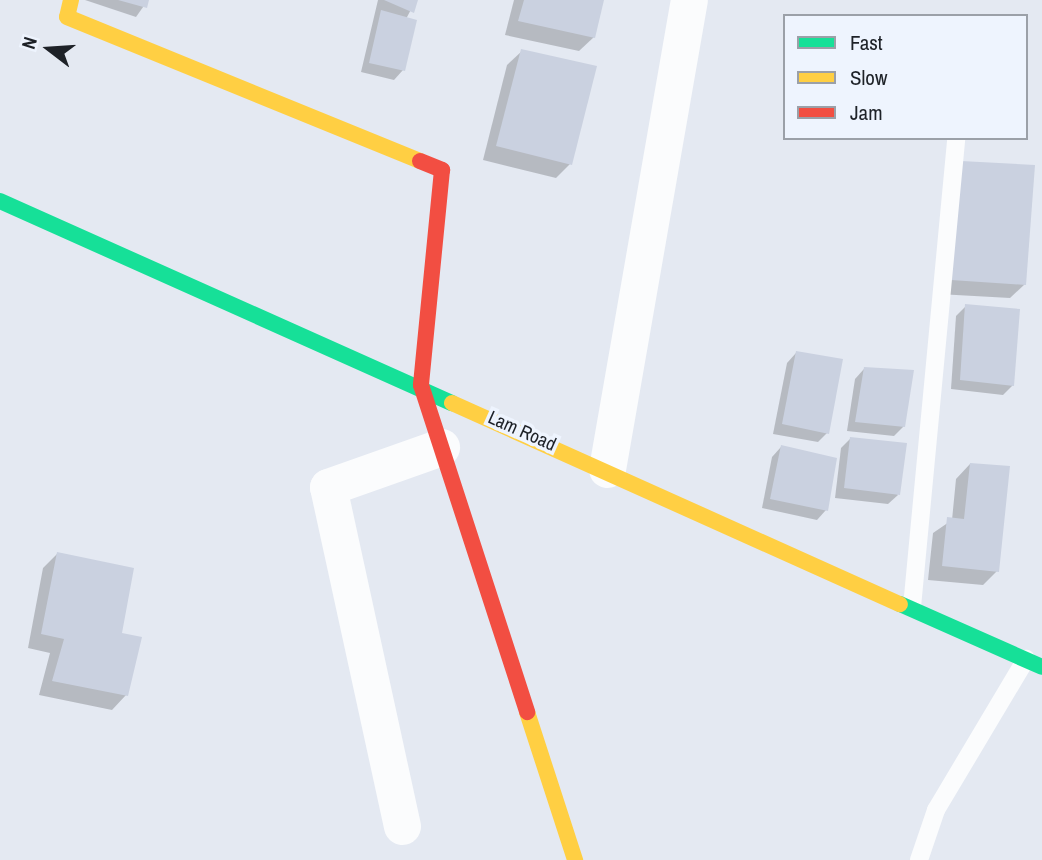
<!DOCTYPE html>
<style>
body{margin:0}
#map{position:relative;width:1042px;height:860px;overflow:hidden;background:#e4e9f2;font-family:"Archivo Narrow",sans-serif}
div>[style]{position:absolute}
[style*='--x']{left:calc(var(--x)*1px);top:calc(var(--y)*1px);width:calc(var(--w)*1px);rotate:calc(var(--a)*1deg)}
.shadow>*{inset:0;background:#0003}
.building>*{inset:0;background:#cad1e0}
.lane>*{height:18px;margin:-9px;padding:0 9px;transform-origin:9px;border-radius:9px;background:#fbfcfd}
.street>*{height:37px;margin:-18.5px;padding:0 18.5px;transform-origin:18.5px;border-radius:18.5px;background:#fbfcfd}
.fast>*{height:16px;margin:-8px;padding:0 8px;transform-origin:8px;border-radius:8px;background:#16e098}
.slow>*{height:16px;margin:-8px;padding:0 8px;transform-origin:8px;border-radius:8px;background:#ffcf43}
.jam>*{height:16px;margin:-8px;padding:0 8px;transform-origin:8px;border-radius:8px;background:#f24e42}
span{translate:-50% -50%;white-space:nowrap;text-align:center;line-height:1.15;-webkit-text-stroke:7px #eef4fe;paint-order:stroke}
.street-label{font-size:19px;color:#1e2228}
.legend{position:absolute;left:783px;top:14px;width:245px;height:126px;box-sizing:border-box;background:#eef4fe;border:2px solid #9ba0a8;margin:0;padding:9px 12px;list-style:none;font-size:21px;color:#1e2228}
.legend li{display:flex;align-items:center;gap:14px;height:35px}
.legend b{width:35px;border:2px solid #9ba0a8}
.north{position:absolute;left:14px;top:14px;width:70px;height:70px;-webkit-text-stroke:5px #eef4fe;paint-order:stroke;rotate:287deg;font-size:19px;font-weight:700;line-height:28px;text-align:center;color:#1e2228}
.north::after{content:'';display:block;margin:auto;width:24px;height:32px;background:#1e2228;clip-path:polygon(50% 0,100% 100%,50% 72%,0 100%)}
</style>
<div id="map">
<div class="shadow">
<i style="clip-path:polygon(85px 0,148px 0,136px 17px)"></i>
<i style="clip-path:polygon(378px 0,416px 0,406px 19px,403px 70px,394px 80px,361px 72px)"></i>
<i style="clip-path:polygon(514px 0,602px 0,594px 37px,579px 51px,505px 35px)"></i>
<i style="clip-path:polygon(522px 51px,570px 164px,556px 178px,483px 160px,507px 65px)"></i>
<i style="clip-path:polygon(948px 177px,1025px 284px,1010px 298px,938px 294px)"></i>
<i style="clip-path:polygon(966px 306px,1013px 385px,1003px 395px,951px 389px,956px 316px)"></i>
<i style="clip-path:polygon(796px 353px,827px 433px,818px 442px,773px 434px,787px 363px)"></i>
<i style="clip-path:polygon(864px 369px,904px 426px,894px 436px,847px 431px,855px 379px)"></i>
<i style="clip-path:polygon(851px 438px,898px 495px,888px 504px,835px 498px,841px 448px)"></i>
<i style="clip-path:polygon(781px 447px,826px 510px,817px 520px,762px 508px,772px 457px)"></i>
<i style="clip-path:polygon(970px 464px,997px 571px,983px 585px,928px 580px,933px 533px,952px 520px,956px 479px)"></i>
<i style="clip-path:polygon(57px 554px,120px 635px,126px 695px,112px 710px,39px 695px,50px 653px,28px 648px,43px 568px)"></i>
</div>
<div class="building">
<i style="clip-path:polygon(118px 0,149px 0,147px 8px)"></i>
<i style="clip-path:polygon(384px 0,418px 0,414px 13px)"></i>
<i style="clip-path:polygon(524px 0,604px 0,595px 38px,518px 21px)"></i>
<i style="clip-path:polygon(381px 10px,417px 20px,405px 71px,369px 63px)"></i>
<i style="clip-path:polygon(521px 49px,597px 66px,572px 165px,496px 146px)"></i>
<i style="clip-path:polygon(961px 161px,1035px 165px,1026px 285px,951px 280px)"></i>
<i style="clip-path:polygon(965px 304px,1020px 309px,1014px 386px,960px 380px)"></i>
<i style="clip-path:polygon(796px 351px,843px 359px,829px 434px,782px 424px)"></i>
<i style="clip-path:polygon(864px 367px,914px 370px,905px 427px,855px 422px)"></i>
<i style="clip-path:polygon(850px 437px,907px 443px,900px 495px,844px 488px)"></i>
<i style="clip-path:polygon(781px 445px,837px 458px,828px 511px,770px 499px)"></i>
<i style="clip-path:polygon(970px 463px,1010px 466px,999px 572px,942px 566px,947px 517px,964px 519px)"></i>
<i style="clip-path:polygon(57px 552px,134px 568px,122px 633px,142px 637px,128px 696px,52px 681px,64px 639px,41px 634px)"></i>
</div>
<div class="lane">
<i style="--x:912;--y:607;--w:471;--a:-84.6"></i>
<i style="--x:919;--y:860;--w:53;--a:-71.2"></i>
<i style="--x:936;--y:810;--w:176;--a:-59.2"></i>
</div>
<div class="street">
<i style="--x:607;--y:469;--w:476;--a:-80.1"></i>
<i style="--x:402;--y:826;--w:347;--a:-102.3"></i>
<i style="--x:328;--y:487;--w:120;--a:-19.5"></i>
</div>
<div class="fast">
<i style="--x:0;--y:201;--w:495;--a:24.1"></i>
<i style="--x:900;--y:604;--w:155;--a:23.9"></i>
</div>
<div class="slow">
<i style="--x:71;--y:0;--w:17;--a:103"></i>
<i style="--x:67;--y:17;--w:381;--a:22.2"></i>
<i style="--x:452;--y:403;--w:491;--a:24.2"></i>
<i style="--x:527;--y:712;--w:156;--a:72"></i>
</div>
<div class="jam">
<i style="--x:420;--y:161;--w:24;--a:22"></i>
<i style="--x:442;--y:170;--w:216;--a:95.6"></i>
<i style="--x:421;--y:385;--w:344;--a:72"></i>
</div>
<div class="street-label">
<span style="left:522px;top:431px;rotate:24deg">Lam Road</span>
</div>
<ul class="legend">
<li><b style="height:9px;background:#16e098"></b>Fast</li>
<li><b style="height:9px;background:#ffcf43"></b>Slow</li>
<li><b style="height:9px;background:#f24e42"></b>Jam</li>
</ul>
<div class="north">N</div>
</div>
